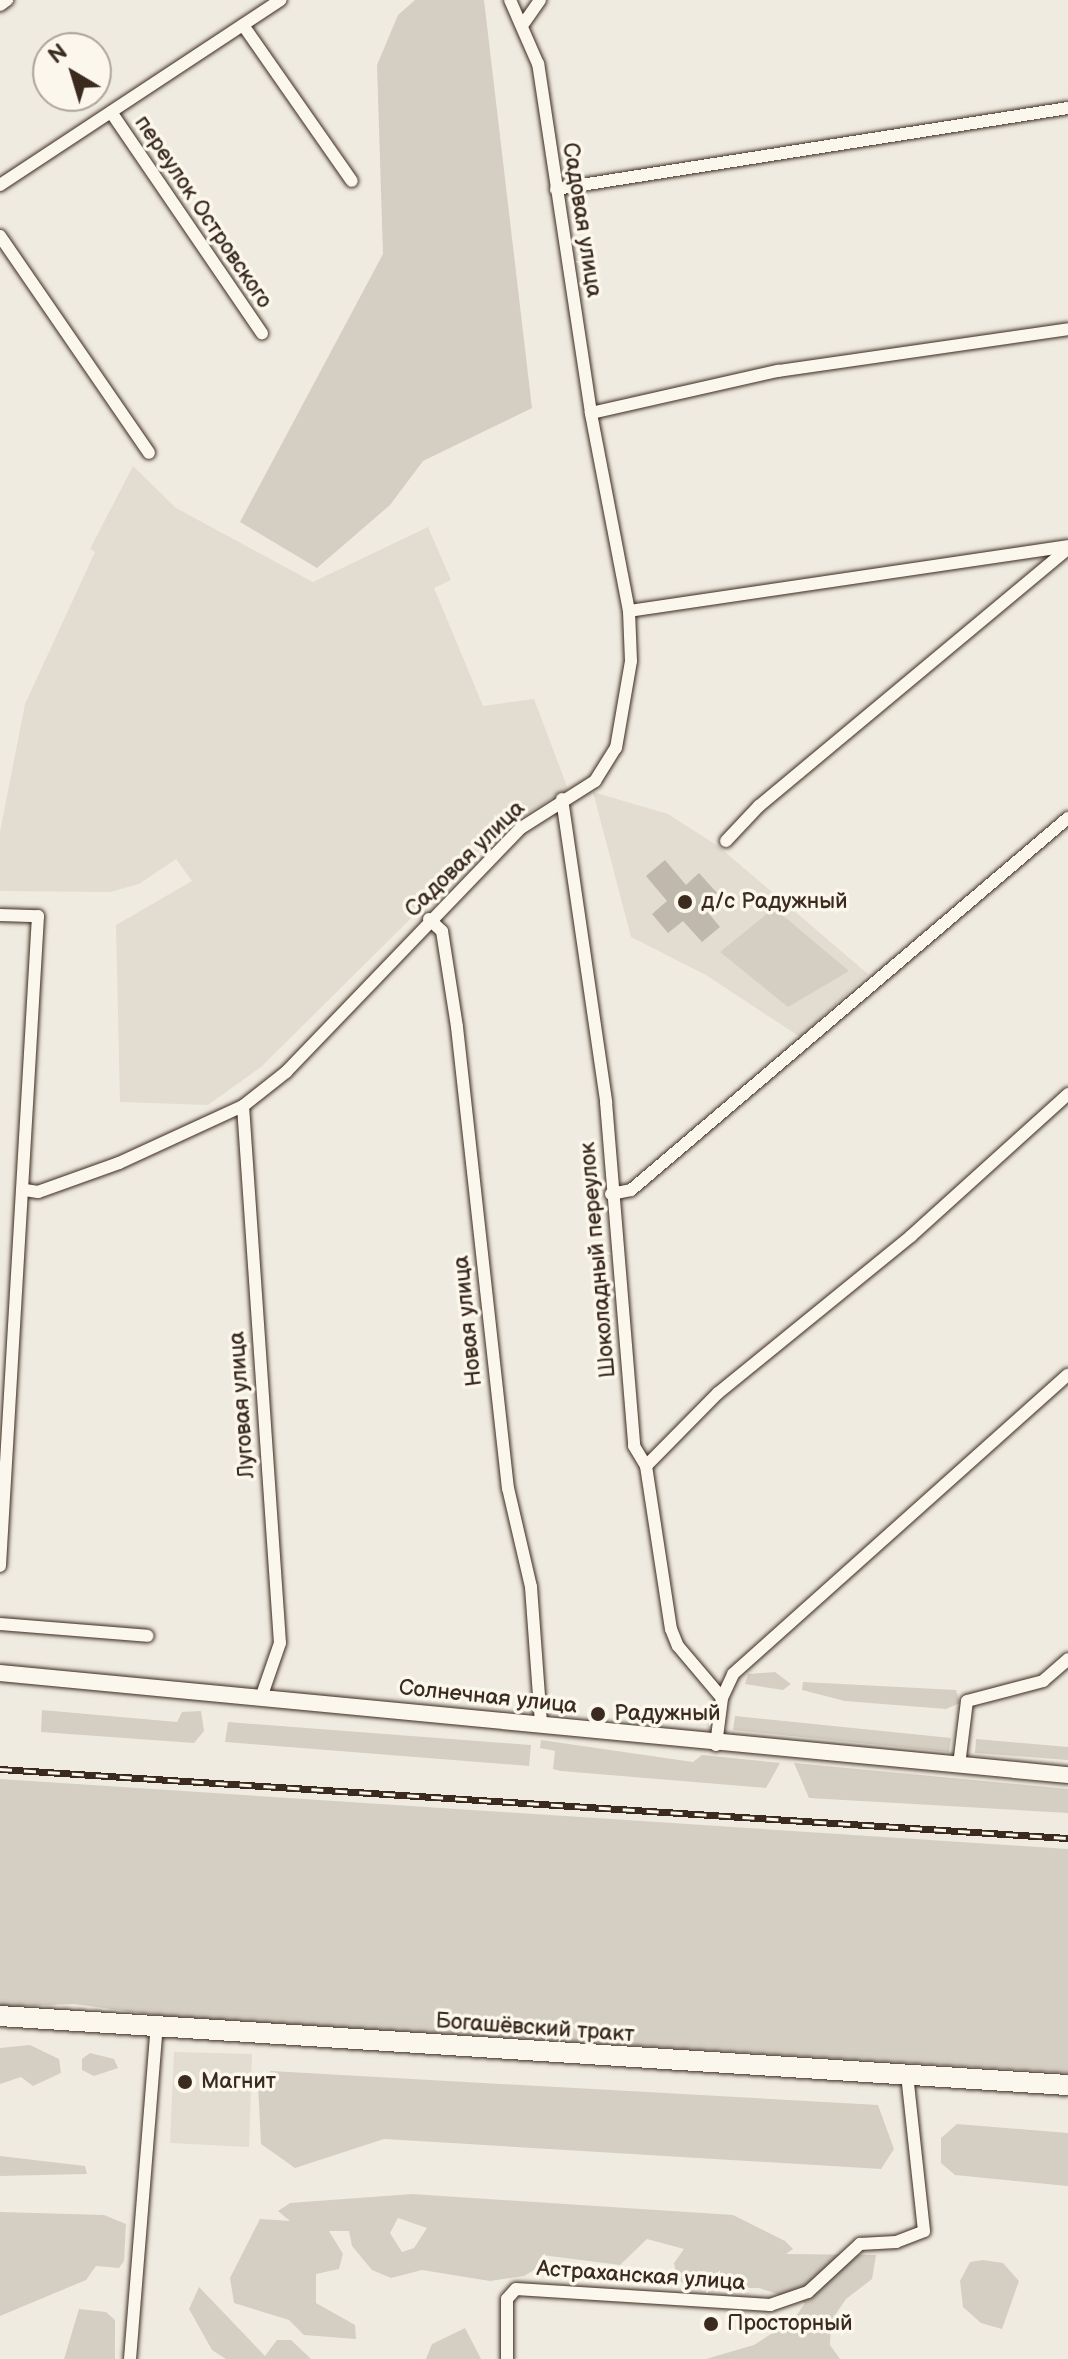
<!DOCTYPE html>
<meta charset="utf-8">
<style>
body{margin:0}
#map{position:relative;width:1068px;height:2359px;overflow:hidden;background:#f0ebe0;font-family:"Balsamiq Sans",sans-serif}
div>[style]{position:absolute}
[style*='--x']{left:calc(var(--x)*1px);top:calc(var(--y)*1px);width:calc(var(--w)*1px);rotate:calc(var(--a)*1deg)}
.built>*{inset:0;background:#e2dcd1}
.green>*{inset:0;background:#d5cec3}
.building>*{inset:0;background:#c0b8ad}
.roads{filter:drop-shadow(0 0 2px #3b2a1e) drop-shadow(0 0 2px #3b2a1e)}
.minor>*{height:12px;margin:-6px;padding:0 6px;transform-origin:6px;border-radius:6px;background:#fbf7ec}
.tertiary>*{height:16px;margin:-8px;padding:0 8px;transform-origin:8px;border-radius:8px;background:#fbf7ec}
.primary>*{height:20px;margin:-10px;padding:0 10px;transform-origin:10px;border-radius:10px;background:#fbf7ec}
.rail>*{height:7px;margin-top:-3.5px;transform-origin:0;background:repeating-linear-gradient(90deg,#fbf7ec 0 12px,#3b2a1e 0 24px);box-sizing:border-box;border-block:2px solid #3b2a1e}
.dots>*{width:22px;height:22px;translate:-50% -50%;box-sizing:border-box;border:4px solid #fbf7ec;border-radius:50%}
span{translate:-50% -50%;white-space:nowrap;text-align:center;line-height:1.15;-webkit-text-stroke:7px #fbf7ec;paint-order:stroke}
.street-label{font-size:22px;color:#3b2a1e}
.poi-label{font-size:22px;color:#3b2a1e}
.left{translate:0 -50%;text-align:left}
.north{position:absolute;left:32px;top:32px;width:80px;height:80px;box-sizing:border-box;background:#fbf7ec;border:2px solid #aea59a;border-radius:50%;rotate:322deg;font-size:22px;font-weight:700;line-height:32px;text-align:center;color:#3b2a1e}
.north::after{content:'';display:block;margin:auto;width:28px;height:36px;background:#3b2a1e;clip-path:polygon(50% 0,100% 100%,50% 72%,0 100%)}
</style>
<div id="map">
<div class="built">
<i style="clip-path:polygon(133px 466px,176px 508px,313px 582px,428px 527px,451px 580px,434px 588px,483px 706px,534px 699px,568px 789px,527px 813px,502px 837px,497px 833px,261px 1067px,208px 1105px,120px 1102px,116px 925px,192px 881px,176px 859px,139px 884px,110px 892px,0 891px,0 832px,25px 704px,95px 552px,90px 549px)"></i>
<i style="clip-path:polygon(593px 792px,668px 814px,718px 846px,868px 974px,800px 1037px,706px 975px,631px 937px)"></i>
<i style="clip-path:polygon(174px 2052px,252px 2054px,249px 2147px,170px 2143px)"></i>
</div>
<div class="green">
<i style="clip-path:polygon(415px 0,484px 0,532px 408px,423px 461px,390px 505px,317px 568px,240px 522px,383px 254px,377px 65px,398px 15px)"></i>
<i style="clip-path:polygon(774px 908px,849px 971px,788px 1007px,720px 952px)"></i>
<i style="clip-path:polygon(775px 1672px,791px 1684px,783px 1690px,745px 1684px,748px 1674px)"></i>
<i style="clip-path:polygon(803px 1682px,956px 1690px,960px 1703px,946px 1709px,845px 1701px,802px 1690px)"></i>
<i style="clip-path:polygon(42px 1710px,177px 1722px,182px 1712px,201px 1711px,204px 1731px,194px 1743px,41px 1732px)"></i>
<i style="clip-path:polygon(735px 1716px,951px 1738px,949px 1752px,733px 1730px)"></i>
<i style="clip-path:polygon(228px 1722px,531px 1745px,529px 1766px,225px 1742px)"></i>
<i style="clip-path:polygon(976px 1739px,1068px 1747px,1068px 1760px,975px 1753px)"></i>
<i style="clip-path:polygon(541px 1740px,693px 1762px,702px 1755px,780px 1763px,766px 1788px,561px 1771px,553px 1769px,555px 1751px,540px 1748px)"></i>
<i style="clip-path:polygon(794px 1763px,1068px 1789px,1068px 1813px,809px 1798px)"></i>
<i style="clip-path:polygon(0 1779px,1068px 1849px,1068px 2073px,163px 2016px,74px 2004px,0 2007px)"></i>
<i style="clip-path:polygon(30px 2045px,59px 2059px,61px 2073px,33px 2086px,21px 2077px,0 2084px,0 2048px)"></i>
<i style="clip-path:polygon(90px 2053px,114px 2059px,118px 2068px,94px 2076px,82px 2070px,82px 2059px)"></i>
<i style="clip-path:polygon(271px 2071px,878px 2105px,894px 2149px,881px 2169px,384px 2139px,295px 2168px,261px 2144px,258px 2084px)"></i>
<i style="clip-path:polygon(957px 2124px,1068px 2133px,1068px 2186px,955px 2175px,941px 2163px,941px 2138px)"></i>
<i style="clip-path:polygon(0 2156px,85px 2166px,87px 2174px,0 2176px)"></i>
<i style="clip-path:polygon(evenodd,412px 2194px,733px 2215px,785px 2241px,793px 2249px,786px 2254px,876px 2255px,872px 2279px,846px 2299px,831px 2321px,830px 2345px,840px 2359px,706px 2359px,754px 2345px,794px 2319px,805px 2303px,759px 2288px,694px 2288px,677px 2280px,674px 2263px,684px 2249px,647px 2239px,620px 2265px,542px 2255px,541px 2266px,524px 2276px,490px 2281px,422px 2270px,391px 2278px,372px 2270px,352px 2246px,349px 2231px,329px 2231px,343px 2254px,339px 2269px,316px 2274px,316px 2303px,355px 2325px,356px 2339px,304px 2335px,289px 2320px,234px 2303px,230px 2278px,260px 2219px,290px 2221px,278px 2211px,290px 2203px,412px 2194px,398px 2218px,427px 2228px,414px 2248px,402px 2252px,390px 2233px,398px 2218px)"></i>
<i style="clip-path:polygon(0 2212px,104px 2215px,126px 2224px,124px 2261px,119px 2268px,96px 2266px,86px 2280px,0 2316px)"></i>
<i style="clip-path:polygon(983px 2260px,1003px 2263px,1019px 2281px,1002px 2329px,981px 2323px,963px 2307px,960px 2281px,970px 2262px)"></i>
<i style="clip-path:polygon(199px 2287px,265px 2356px,277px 2340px,291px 2340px,311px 2359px,226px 2359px,212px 2350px,189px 2309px)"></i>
<i style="clip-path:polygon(79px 2309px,106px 2312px,115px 2320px,115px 2359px,64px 2359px)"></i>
<i style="clip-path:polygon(465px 2328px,481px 2359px,426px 2359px,432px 2344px)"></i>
</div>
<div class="building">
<i style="clip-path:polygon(665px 860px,686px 885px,699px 873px,717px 893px,701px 904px,720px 927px,702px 942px,683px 921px,668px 933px,652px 914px,667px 901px,646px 876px)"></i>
</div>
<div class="roads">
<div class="minor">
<i style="--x:0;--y:5;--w:9;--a:-36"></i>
<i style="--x:524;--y:23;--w:28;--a:-55"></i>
<i style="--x:243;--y:25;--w:190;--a:55.1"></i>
<i style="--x:111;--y:112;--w:268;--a:55.7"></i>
<i style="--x:0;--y:185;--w:336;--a:-33.4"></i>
<i style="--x:556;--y:189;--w:518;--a:-8.99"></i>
<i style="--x:0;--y:236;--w:263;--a:55.5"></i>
<i style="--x:591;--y:413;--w:192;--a:-12.7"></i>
<i style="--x:778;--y:371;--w:293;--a:-8.2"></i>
<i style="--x:629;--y:611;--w:444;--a:-8.4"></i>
<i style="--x:562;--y:799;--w:306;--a:81.7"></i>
<i style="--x:606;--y:1102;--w:345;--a:85.3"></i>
<i style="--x:634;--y:1446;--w:23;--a:59"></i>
<i style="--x:646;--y:1466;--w:165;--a:81.3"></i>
<i style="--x:671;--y:1629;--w:18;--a:68"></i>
<i style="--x:678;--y:1646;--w:68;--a:49.8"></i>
<i style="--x:726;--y:841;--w:48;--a:-46.7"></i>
<i style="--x:759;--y:806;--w:402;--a:-39.8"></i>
<i style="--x:0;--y:915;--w:38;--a:2"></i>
<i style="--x:38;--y:916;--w:651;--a:93.35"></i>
<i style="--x:429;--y:919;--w:18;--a:43"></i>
<i style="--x:442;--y:931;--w:97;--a:81.1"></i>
<i style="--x:457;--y:1027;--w:464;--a:83.7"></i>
<i style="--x:508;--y:1488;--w:102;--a:76.9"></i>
<i style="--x:531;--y:1587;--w:136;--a:85.8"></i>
<i style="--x:243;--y:1106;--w:538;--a:86.06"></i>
<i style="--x:280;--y:1643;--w:58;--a:109.1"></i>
<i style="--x:25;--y:1190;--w:13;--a:9"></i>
<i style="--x:38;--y:1192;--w:86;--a:-19.7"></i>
<i style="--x:119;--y:1163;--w:136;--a:-24.7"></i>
<i style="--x:243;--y:1106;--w:55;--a:-38.3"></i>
<i style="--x:286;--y:1072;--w:339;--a:-46.1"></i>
<i style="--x:521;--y:828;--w:88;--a:-32.4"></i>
<i style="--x:595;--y:781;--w:39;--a:-58"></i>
<i style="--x:616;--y:748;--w:88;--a:-80.2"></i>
<i style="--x:631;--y:661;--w:50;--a:-92.3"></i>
<i style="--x:629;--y:611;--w:202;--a:-100.9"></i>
<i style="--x:591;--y:413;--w:353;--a:-98.6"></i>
<i style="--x:538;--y:64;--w:70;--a:-113.6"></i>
<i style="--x:611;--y:1194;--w:20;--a:-11"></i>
<i style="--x:631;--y:1190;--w:574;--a:-40.41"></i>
<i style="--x:646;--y:1466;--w:103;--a:-45.4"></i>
<i style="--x:718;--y:1393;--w:249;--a:-39.1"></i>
<i style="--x:911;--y:1236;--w:212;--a:-42.1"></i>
<i style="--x:0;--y:1624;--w:148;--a:4.6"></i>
<i style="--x:716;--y:1745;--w:47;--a:-82.7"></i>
<i style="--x:722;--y:1698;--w:26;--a:-65"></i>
<i style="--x:733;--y:1674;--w:449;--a:-41.8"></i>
<i style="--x:959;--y:1765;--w:64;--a:-82.9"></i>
<i style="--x:967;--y:1701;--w:79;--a:-14.7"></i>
<i style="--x:1043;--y:1681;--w:33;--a:-41"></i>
<i style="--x:130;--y:2359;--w:333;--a:-85.4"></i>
<i style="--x:507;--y:2359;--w:60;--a:-90"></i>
<i style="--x:507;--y:2299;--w:13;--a:-48"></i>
<i style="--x:516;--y:2289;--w:255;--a:3.6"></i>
<i style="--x:770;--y:2305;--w:40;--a:-18.9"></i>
<i style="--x:808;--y:2292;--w:71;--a:-42.7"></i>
<i style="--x:860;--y:2244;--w:36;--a:-3"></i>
<i style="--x:896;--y:2242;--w:30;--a:-21"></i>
<i style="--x:924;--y:2231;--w:157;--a:-96.2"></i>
</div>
<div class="tertiary">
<i style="--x:0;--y:1673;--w:1073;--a:5.46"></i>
</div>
<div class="primary">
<i style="--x:0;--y:2016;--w:1070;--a:3.7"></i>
</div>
</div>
<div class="rail">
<i style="--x:0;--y:1769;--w:1070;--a:3.7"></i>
</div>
<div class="dots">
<i style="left:685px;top:902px;background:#3b2a1e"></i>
<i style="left:598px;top:1714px;background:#3b2a1e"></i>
<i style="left:185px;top:2082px;background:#3b2a1e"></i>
<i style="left:711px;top:2324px;background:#3b2a1e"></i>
</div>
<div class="street-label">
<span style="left:203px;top:212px;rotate:56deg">переулок Островского</span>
<span style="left:582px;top:220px;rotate:81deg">Садовая улица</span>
<span style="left:465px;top:859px;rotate:-44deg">Садовая улица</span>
<span style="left:598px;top:1260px;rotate:-95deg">Шоколадный переулок</span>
<span style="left:468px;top:1321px;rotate:-96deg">Новая улица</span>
<span style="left:242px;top:1405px;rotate:-94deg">Луговая улица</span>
<span style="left:488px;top:1697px;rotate:6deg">Солнечная улица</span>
<span style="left:535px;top:2028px;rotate:4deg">Богашёвский тракт</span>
<span style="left:641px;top:2276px;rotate:4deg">Астраханская улица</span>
</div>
<div class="poi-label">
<span class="left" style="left:701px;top:902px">д/с Радужный</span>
<span class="left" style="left:614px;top:1714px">Радужный</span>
<span class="left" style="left:201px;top:2082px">Магнит</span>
<span class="left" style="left:727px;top:2324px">Просторный</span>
</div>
<div class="north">N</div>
</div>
